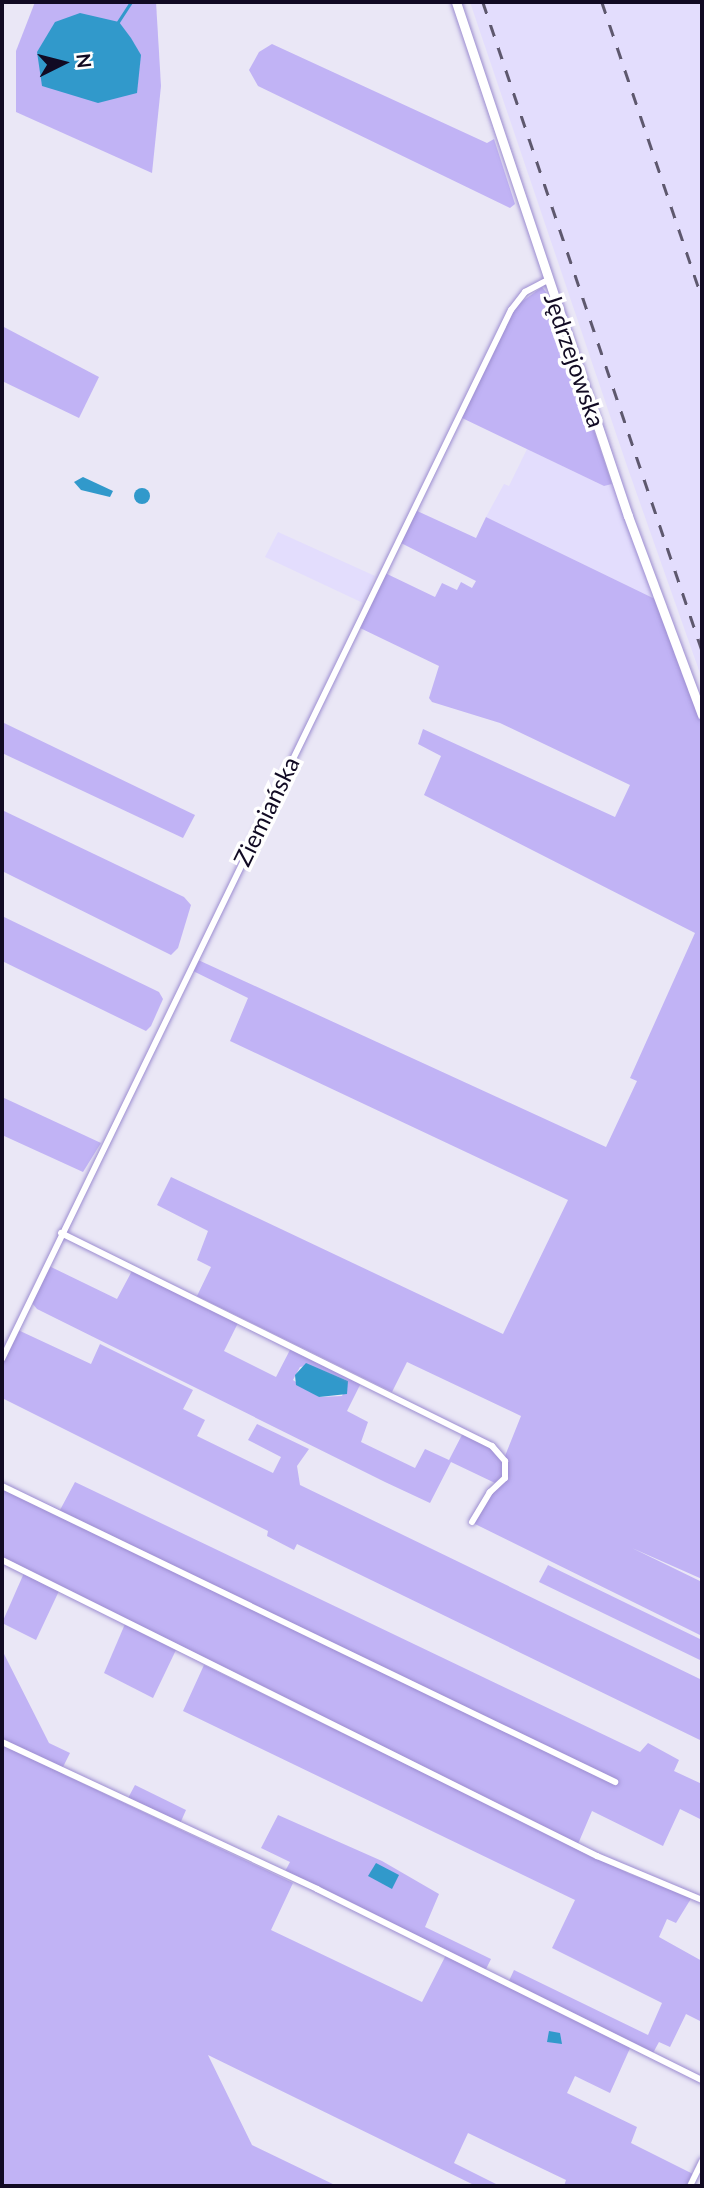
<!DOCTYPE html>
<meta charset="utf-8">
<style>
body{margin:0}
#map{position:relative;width:704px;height:2188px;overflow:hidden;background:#eae7f6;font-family:Lato,sans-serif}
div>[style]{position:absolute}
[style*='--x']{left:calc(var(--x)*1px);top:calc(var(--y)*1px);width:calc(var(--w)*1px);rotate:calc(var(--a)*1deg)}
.built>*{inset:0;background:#e3ddfd}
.green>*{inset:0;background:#c1b3f5}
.water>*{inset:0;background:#3199cb}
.round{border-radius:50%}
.stream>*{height:2.5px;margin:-1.25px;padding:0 1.25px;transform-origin:1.25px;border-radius:1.25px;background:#3199cb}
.roads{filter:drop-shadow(0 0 2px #9c8dd0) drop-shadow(0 0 2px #9c8dd0)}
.street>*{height:6px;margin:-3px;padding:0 3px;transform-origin:3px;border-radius:3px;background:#fff}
.secondary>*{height:9px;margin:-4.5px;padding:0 4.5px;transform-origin:4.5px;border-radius:4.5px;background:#fff}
.rail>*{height:2.5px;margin-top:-1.25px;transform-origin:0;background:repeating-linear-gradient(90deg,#5e586e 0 12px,transparent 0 24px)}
span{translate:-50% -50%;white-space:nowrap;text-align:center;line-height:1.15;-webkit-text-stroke:7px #fff;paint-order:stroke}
.street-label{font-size:24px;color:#110a23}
.frame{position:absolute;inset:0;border:4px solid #110a23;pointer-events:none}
.north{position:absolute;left:28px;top:28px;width:70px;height:70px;-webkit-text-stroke:5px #fff;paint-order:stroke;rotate:84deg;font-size:19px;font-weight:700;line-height:28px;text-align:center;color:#110a23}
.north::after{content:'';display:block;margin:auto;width:24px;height:32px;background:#110a23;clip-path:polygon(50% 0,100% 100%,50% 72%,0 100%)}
</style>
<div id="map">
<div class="built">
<i style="clip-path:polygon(470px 2px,702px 2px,702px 679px,627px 466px)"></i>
<i style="clip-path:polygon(527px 449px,604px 486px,612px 484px,655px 599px,486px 517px,504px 484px,509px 486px)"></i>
<i style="clip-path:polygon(278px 532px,375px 576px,363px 603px,265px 557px)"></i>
</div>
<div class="green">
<i style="clip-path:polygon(35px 2px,156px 2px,161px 86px,152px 173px,16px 112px,16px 51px)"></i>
<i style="clip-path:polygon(272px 44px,487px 143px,494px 139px,515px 204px,510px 208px,258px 86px,249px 70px,259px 52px)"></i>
<i style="clip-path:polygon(542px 287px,549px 296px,612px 484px,604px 486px,460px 417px,516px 306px)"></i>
<i style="clip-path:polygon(2px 326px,99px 377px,79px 418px,2px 381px)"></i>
<i style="clip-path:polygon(415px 510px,476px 538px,486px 517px,655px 599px,702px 724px,702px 1579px,632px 1548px,702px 1582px,702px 1636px,473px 1523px,495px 1489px,507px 1480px,505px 1456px,521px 1416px,407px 1362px,392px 1392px,197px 1296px,211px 1267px,197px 1260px,208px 1231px,157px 1205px,171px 1177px,503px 1334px,568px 1200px,230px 1041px,248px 998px,191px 970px,196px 959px,606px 1147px,637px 1081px,630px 1078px,695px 933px,424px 795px,441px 756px,418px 744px,423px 729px,615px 817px,630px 785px,500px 723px,432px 702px,429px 698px,439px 666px,358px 627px,385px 573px,435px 597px,442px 583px,457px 590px,461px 582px,472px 588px,476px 581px,399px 542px)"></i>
<i style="clip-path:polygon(2px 722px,195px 815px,183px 838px,2px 753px)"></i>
<i style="clip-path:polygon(2px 810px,184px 897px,191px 905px,178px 948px,171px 955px,2px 871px)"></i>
<i style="clip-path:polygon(2px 916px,159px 992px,163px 999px,151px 1026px,146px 1031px,2px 961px)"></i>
<i style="clip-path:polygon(2px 1097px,101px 1143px,83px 1172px,2px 1135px)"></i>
<i style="clip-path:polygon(evenodd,49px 1266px,117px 1299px,133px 1269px,239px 1321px,224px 1351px,276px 1377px,292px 1346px,362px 1381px,347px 1411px,368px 1422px,361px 1442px,415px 1468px,425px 1449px,449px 1460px,464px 1431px,498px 1454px,505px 1466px,501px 1479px,495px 1483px,451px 1462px,430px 1503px,385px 1482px,37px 1309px,32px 1303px,49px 1266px,309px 1365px,348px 1381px,342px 1396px,319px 1397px,293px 1380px,300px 1367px,309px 1365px)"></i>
<i style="clip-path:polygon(18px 1330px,91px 1364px,100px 1344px,193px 1390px,183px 1409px,205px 1420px,197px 1436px,273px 1473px,281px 1457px,248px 1440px,257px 1424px,309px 1449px,297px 1466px,300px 1485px,702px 1680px,702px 1741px,297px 1544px,294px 1550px,267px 1536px,268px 1531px,2px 1398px,2px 1362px)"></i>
<i style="clip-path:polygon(75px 1482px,640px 1752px,648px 1743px,679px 1760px,674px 1771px,702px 1784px,702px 1820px,680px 1809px,663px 1846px,592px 1811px,578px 1844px,2px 1557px,2px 1483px,60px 1510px)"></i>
<i style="clip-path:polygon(548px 1565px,702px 1640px,702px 1661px,539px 1582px)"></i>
<i style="clip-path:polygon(24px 1573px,59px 1591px,36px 1640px,2px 1623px)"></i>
<i style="clip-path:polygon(125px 1624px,176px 1650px,153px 1698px,104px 1673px)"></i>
<i style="clip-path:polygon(2px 1650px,49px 1743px,70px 1753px,62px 1769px,65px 1775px,293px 1883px,271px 1930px,422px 2002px,446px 1955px,631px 2046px,610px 2093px,575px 2076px,567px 2093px,637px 2127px,631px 2143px,693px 2174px,687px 2186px,564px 2186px,566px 2180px,468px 2133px,454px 2163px,500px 2186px,476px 2186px,208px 2055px,252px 2145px,337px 2186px,2px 2186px)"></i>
<i style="clip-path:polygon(204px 1665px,630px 1874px,692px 1897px,676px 1923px,667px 1919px,659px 1937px,702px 1961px,702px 2022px,686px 2014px,670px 2047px,659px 2042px,653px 2053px,508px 1983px,514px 1970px,648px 2035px,662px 2003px,552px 1948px,575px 1900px,183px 1711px)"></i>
<i style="clip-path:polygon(135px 1785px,186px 1810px,179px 1826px,127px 1800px)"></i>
<i style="clip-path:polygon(278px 1815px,382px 1861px,439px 1894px,425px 1927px,491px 1959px,485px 1971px,283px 1875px,290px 1862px,261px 1848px)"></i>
</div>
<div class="water">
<i style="clip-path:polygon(80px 13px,119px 22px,131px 38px,141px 55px,137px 93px,98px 103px,42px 86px,37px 52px,55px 22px)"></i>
<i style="clip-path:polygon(83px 477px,113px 491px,110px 497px,81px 490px,74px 482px)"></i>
<i class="round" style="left:134px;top:488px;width:16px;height:16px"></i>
<i style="clip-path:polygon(306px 1363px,348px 1381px,347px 1394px,319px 1397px,296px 1385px,295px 1375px)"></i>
<i style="clip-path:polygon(376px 1863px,399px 1875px,392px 1889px,368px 1876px)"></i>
<i style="clip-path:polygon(549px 2031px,560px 2033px,562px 2044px,547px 2042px)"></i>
</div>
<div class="stream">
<i style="--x:118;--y:22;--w:24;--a:-57"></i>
</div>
<div class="roads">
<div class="street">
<i style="--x:61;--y:1233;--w:481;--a:26.3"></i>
<i style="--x:492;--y:1446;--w:20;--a:49"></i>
<i style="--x:505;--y:1461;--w:17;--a:90"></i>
<i style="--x:505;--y:1478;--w:21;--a:137"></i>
<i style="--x:490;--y:1492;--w:35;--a:121"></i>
<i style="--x:2;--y:1359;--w:1166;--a:-64.12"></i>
<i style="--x:511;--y:310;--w:23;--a:-52"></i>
<i style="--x:525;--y:292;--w:26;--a:-28"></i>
<i style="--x:2;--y:1486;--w:681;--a:25.77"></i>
<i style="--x:2;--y:1560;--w:665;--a:26.45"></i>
<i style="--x:597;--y:1856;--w:114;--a:22.7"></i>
<i style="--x:2;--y:1742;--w:348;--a:25"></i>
<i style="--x:317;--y:1889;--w:430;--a:26.4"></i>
<i style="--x:690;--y:2186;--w:28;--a:-64"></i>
</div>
<div class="secondary">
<i style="--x:456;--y:2;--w:542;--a:71.5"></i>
<i style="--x:628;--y:516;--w:212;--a:69.6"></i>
</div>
</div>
<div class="rail">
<i style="--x:483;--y:2;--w:684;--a:71.33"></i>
<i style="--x:602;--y:2;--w:312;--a:71.3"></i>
</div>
<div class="street-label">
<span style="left:575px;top:360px;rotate:71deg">Jędrzejowska</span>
<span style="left:266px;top:811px;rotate:-64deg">Ziemiańska</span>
</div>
<div class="frame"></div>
<div class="north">N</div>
</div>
